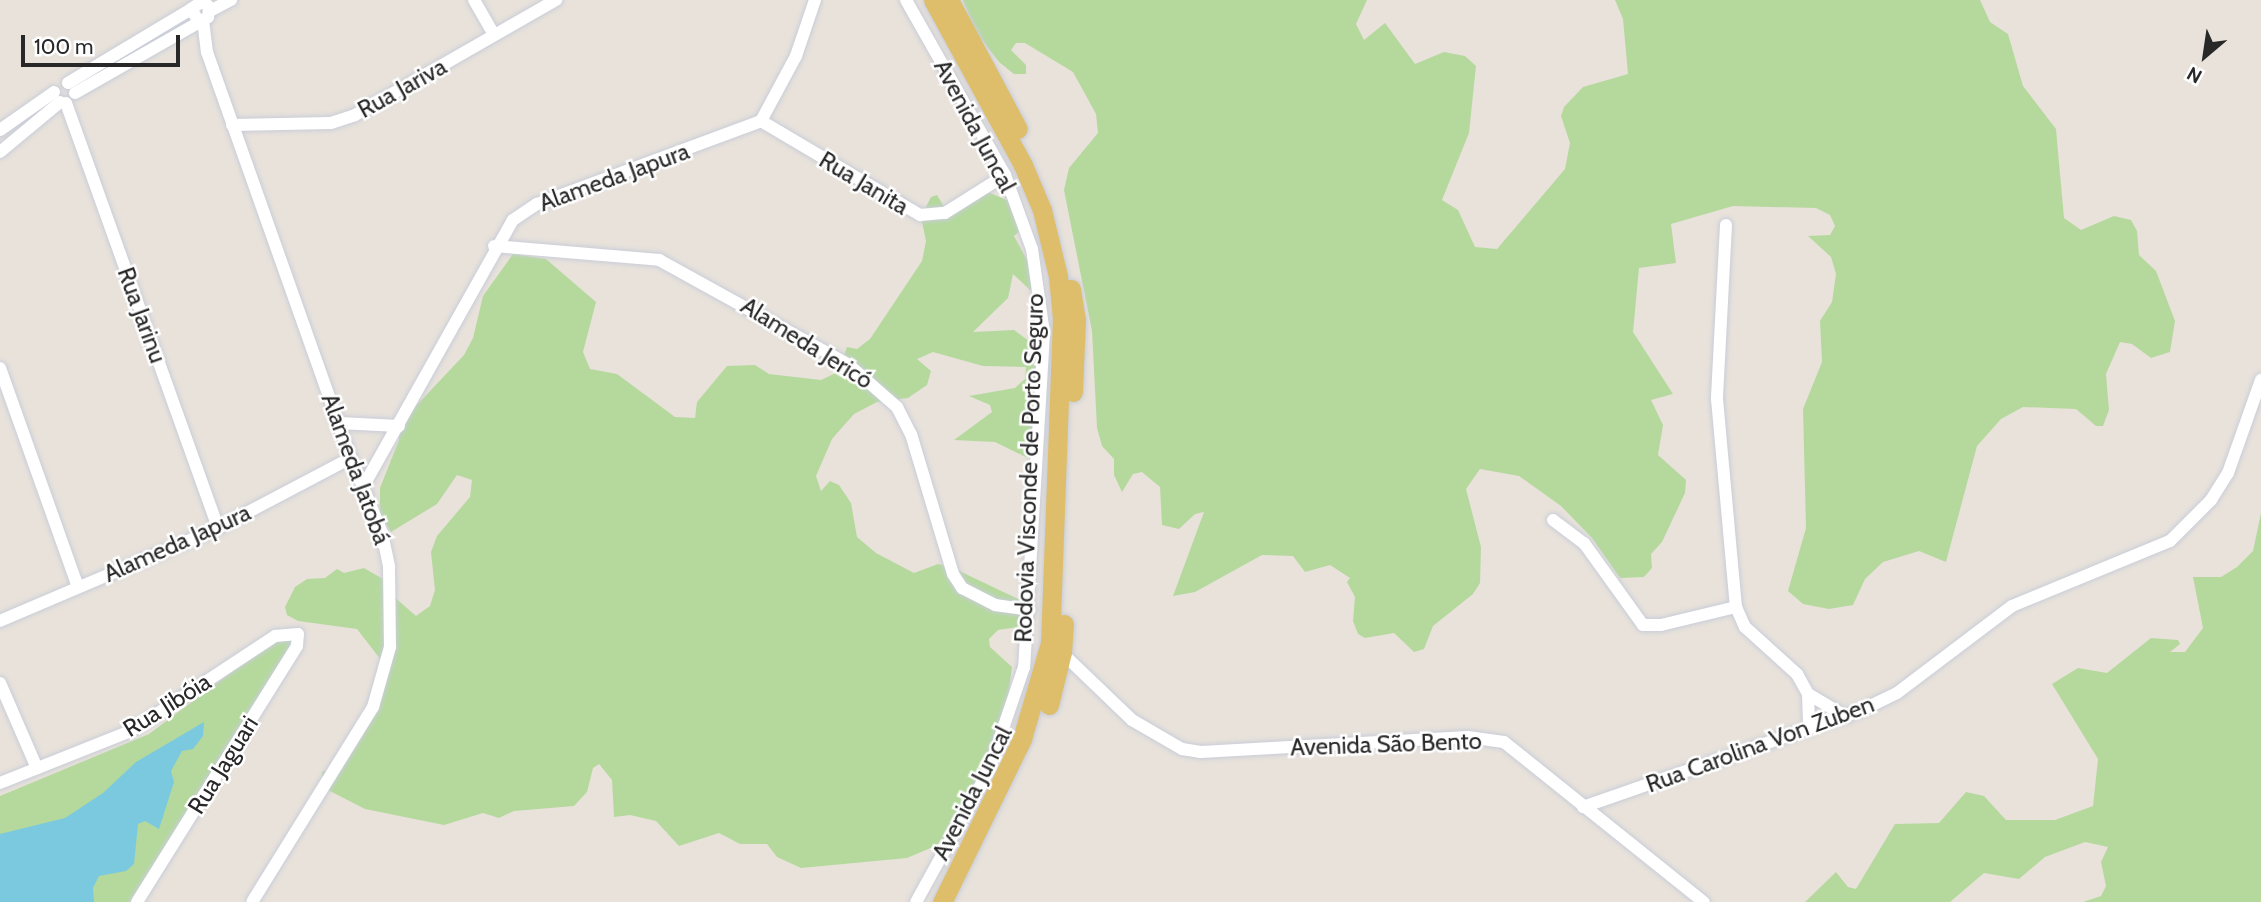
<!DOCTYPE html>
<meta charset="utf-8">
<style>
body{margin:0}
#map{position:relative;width:2261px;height:902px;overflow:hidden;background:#e8e2db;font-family:Cabin,sans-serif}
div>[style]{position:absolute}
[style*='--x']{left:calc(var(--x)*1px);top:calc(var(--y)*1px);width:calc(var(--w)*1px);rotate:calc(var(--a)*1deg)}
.green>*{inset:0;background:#b5d99d}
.water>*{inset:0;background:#7ac9df}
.roads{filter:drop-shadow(0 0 2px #c9cdd8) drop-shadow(0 0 2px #c9cdd8)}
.street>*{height:12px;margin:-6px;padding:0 6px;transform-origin:6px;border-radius:6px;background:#fff}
.primary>*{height:19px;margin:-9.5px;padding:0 9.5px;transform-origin:9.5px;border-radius:9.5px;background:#debe6a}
span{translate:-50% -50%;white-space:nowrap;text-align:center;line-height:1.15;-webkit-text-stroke:5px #fff;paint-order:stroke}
.street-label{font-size:24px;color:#282828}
.north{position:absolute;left:2170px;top:21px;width:70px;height:70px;-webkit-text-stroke:5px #fff;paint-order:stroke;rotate:209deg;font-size:19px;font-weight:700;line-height:28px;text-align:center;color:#282828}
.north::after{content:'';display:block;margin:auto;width:24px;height:32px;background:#282828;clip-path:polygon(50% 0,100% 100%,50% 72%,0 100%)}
.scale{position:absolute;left:21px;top:35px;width:159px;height:32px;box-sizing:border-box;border:4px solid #282828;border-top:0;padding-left:9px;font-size:21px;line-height:24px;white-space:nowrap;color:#282828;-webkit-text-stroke:5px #fff;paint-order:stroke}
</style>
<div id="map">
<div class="green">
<i style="clip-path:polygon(963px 0,1367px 0,1356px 24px,1364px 40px,1385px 23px,1415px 64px,1444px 52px,1465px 56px,1476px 66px,1469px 133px,1442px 200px,1458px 210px,1475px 247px,1497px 249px,1565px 169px,1570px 143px,1561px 116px,1564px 107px,1583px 87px,1628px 74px,1623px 19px,1615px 0,1980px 0,1990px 22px,2008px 34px,2023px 86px,2056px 129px,2064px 218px,2081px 230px,2114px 216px,2131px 220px,2137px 231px,2139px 255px,2156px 271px,2175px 321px,2170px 352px,2151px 358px,2132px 344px,2120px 342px,2106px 374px,2109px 410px,2103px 426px,2096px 426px,2076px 409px,2023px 407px,2001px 419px,1977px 446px,1946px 562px,1919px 551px,1883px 562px,1865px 579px,1853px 605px,1829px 609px,1803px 604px,1788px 591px,1806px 528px,1803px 409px,1822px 362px,1820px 321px,1832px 302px,1836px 274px,1831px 257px,1808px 236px,1830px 235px,1835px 226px,1830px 215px,1816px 208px,1733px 206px,1671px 224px,1676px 263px,1639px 268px,1633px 332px,1673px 394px,1651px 400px,1663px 425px,1658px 455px,1686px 480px,1685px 493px,1662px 542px,1651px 554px,1652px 568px,1644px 577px,1620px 578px,1592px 538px,1561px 506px,1519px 476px,1480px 469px,1466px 489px,1481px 547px,1480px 583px,1473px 594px,1433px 626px,1424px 649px,1414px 652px,1394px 633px,1365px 638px,1358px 634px,1353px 621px,1355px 597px,1347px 582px,1350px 578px,1330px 565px,1305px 572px,1293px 556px,1262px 555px,1195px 592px,1173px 596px,1204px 512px,1195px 514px,1179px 529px,1162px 525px,1160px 487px,1142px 472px,1133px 474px,1122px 492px,1114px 475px,1114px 459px,1102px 446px,1097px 428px,1092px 331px,1064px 190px,1069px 168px,1098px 133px,1096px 114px,1073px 72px,1025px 43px,1016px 43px,1011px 50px,1026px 65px,1026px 74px,1014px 74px,999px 62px,975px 31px)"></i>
<i style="clip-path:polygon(983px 190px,1009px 201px,1020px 231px,1014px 236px,1032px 269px,1033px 287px,1030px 290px,1013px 274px,1008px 298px,973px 332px,1014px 330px,1041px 350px,1037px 455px,1028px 458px,995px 442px,954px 440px,992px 412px,990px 405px,969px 396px,1015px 388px,1025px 379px,1026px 367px,983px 366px,933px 352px,917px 359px,931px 371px,927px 385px,908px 398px,877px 402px,854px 414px,832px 439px,816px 476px,821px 491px,830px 481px,839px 485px,851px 503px,857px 537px,876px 553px,914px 573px,938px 564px,951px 567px,1022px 601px,1024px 626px,998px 630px,989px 639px,990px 647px,1012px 667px,1004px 729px,947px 841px,907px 858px,801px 868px,777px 857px,767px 844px,740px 844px,719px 833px,679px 846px,656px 821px,630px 815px,614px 817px,612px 780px,599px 764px,593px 768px,587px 792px,574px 806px,514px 811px,499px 818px,483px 813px,444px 825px,365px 809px,322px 787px,322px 772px,343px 763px,368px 712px,381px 660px,357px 629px,298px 621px,287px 615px,285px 607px,295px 587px,307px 579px,325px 578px,337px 569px,344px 573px,364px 568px,383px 579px,392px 595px,416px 616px,430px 606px,435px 590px,431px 552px,437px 536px,470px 497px,472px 480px,457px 475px,437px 504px,391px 532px,380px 514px,380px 488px,399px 440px,399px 424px,464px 355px,473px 338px,483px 296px,513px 254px,546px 259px,596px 302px,583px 352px,590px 369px,617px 374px,675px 417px,695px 418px,697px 402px,727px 366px,755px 365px,769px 374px,821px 380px,838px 372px,847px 347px,857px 349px,870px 339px,922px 261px,926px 241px,921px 217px,931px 197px,937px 195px,946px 210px)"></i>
<i style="clip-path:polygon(2261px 513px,2261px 902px,2083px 902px,2101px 896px,2106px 886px,2101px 862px,2108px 847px,2085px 842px,2045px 857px,2019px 879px,1984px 873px,1950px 902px,1805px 902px,1836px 872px,1848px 887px,1856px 889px,1895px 824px,1939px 823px,1966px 792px,1984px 796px,2006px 820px,2055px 820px,2093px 806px,2098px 759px,2052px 684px,2078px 668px,2107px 673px,2151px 638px,2178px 640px,2180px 644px,2170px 652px,2185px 652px,2203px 628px,2193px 577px,2221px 577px,2237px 567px,2253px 551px)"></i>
<i style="clip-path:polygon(280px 636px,295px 642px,133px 902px,0 902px,0 796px,149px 734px)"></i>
</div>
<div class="water">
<i style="clip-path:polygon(204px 722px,203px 736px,193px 749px,182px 751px,171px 771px,174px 782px,159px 829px,145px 821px,138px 824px,134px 864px,126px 871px,99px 876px,93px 888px,94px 902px,0 902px,0 834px,65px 818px,103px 793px,136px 762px)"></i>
</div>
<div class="roads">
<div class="street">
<i style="--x:474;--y:0;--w:39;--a:60"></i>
<i style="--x:906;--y:0;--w:201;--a:60.5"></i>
<i style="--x:1005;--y:175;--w:79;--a:70"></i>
<i style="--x:1032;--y:249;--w:85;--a:81.9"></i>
<i style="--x:1044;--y:333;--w:335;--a:93.4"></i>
<i style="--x:1024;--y:667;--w:109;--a:108.8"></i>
<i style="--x:989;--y:770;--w:151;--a:118.9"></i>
<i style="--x:210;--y:11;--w:24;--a:-28"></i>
<i style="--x:203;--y:20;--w:32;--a:83"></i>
<i style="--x:207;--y:52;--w:431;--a:70.5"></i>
<i style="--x:351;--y:458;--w:81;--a:67.5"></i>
<i style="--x:382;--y:533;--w:35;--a:78"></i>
<i style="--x:389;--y:567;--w:80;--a:89.3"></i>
<i style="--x:390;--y:647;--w:62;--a:105.8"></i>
<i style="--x:373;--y:707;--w:229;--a:121.8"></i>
<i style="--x:68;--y:83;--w:144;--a:-31"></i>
<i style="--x:75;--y:93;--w:153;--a:-29.7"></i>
<i style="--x:208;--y:17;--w:10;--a:-84"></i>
<i style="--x:209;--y:7;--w:8;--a:-135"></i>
<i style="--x:203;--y:1;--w:14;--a:146"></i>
<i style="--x:191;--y:9;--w:13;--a:58"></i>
<i style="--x:66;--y:103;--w:451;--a:70.3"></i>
<i style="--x:761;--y:121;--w:185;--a:30.6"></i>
<i style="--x:920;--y:215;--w:25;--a:-5"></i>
<i style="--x:945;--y:213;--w:71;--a:-32.3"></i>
<i style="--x:232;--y:125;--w:99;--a:-1.2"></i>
<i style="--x:331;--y:123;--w:25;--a:-18"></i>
<i style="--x:355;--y:115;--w:232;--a:-29.8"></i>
<i style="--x:0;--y:130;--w:66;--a:-35.1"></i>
<i style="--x:0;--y:152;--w:78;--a:-39.8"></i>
<i style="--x:1726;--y:225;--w:174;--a:93"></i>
<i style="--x:1717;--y:399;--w:209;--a:84.8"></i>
<i style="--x:1736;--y:607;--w:22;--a:66"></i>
<i style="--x:1745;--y:627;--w:70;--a:42.1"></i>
<i style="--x:1797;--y:674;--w:23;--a:61"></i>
<i style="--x:1808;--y:694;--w:34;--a:88"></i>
<i style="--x:494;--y:246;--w:166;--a:4.8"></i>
<i style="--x:659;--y:260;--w:217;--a:28.9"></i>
<i style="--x:849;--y:365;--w:64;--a:41.2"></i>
<i style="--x:897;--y:407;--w:30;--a:63"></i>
<i style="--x:911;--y:434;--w:146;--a:73.3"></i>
<i style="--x:953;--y:574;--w:17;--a:57"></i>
<i style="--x:962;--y:588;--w:37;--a:27"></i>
<i style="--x:995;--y:605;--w:35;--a:8"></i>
<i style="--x:0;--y:368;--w:232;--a:70.4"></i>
<i style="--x:339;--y:423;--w:60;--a:2.9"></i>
<i style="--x:363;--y:487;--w:306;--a:-60.7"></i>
<i style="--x:513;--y:220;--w:29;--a:-34"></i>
<i style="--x:537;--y:204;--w:239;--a:-20.3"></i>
<i style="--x:761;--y:121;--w:74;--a:-61.7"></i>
<i style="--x:796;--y:56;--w:59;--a:-71.3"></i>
<i style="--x:1553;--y:520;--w:39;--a:37"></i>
<i style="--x:1584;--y:543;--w:101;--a:54.3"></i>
<i style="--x:1643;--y:625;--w:18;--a:0"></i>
<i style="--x:1661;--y:625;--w:77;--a:-13.5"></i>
<i style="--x:0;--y:621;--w:237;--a:-23.1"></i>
<i style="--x:218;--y:528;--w:150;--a:-27.8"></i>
<i style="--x:1059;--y:650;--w:101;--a:43.8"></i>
<i style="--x:1132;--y:720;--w:58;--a:30.1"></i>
<i style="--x:1182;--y:749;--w:19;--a:9"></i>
<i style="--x:1201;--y:752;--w:267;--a:-3.2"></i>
<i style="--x:1468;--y:737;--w:36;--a:8"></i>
<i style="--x:1504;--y:742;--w:256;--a:38.7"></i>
<i style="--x:0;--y:683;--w:93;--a:66.5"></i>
<i style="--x:1808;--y:694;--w:45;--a:30.5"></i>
<i style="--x:0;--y:783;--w:141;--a:-21.7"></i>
<i style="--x:131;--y:731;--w:173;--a:-33.4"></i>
<i style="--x:275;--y:636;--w:23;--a:-5"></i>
<i style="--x:298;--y:634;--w:12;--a:95"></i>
<i style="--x:297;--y:646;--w:302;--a:122"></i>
<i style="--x:1583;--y:807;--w:298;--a:-19.2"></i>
<i style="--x:1864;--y:709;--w:37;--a:-26"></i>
<i style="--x:1897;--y:693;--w:144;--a:-37.1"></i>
<i style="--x:2012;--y:606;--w:171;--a:-22.4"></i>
<i style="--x:2170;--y:541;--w:58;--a:-45"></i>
<i style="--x:2211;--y:500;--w:32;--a:-58"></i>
<i style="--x:2228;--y:473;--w:99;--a:-70.5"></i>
</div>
<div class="primary">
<i style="--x:933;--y:0;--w:188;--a:61.4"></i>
<i style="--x:1023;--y:165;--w:49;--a:67.1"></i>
<i style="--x:1042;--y:210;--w:68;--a:76.4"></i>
<i style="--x:1058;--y:276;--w:42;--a:84.6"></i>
<i style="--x:1062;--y:318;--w:325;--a:92.1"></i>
<i style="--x:1050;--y:643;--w:100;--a:106.3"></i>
<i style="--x:1022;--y:739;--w:182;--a:116.1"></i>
<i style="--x:949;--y:0;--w:146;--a:61.9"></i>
<i style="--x:1071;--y:289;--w:30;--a:81"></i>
<i style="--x:1076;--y:319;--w:73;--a:92.4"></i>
<i style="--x:1049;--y:705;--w:55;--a:-76.2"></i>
<i style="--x:1062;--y:652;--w:28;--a:-86"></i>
</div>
</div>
<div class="street-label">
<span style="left:402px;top:88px;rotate:-29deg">Rua Jariva</span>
<span style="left:975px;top:126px;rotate:62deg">Avenida Juncal</span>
<span style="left:614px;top:177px;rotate:-20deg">Alameda Japura</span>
<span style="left:864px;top:183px;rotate:31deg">Rua Janita</span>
<span style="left:142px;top:315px;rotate:70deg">Rua Jarinu</span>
<span style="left:807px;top:343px;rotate:32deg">Alameda Jericó</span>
<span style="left:1029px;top:468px;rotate:-88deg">Rodovia Visconde de Porto Seguro</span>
<span style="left:356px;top:469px;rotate:70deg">Alameda Jatobá</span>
<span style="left:177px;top:543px;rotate:-24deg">Alameda Japura</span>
<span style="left:167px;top:705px;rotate:-32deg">Rua Jibóia</span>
<span style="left:1386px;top:744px;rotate:-2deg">Avenida São Bento</span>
<span style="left:1760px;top:744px;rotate:-20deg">Rua Carolina Von Zuben</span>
<span style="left:223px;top:765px;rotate:-58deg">Rua Jaguari</span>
<span style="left:972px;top:793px;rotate:-63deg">Avenida Juncal</span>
</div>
<div class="north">N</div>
<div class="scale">100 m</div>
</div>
